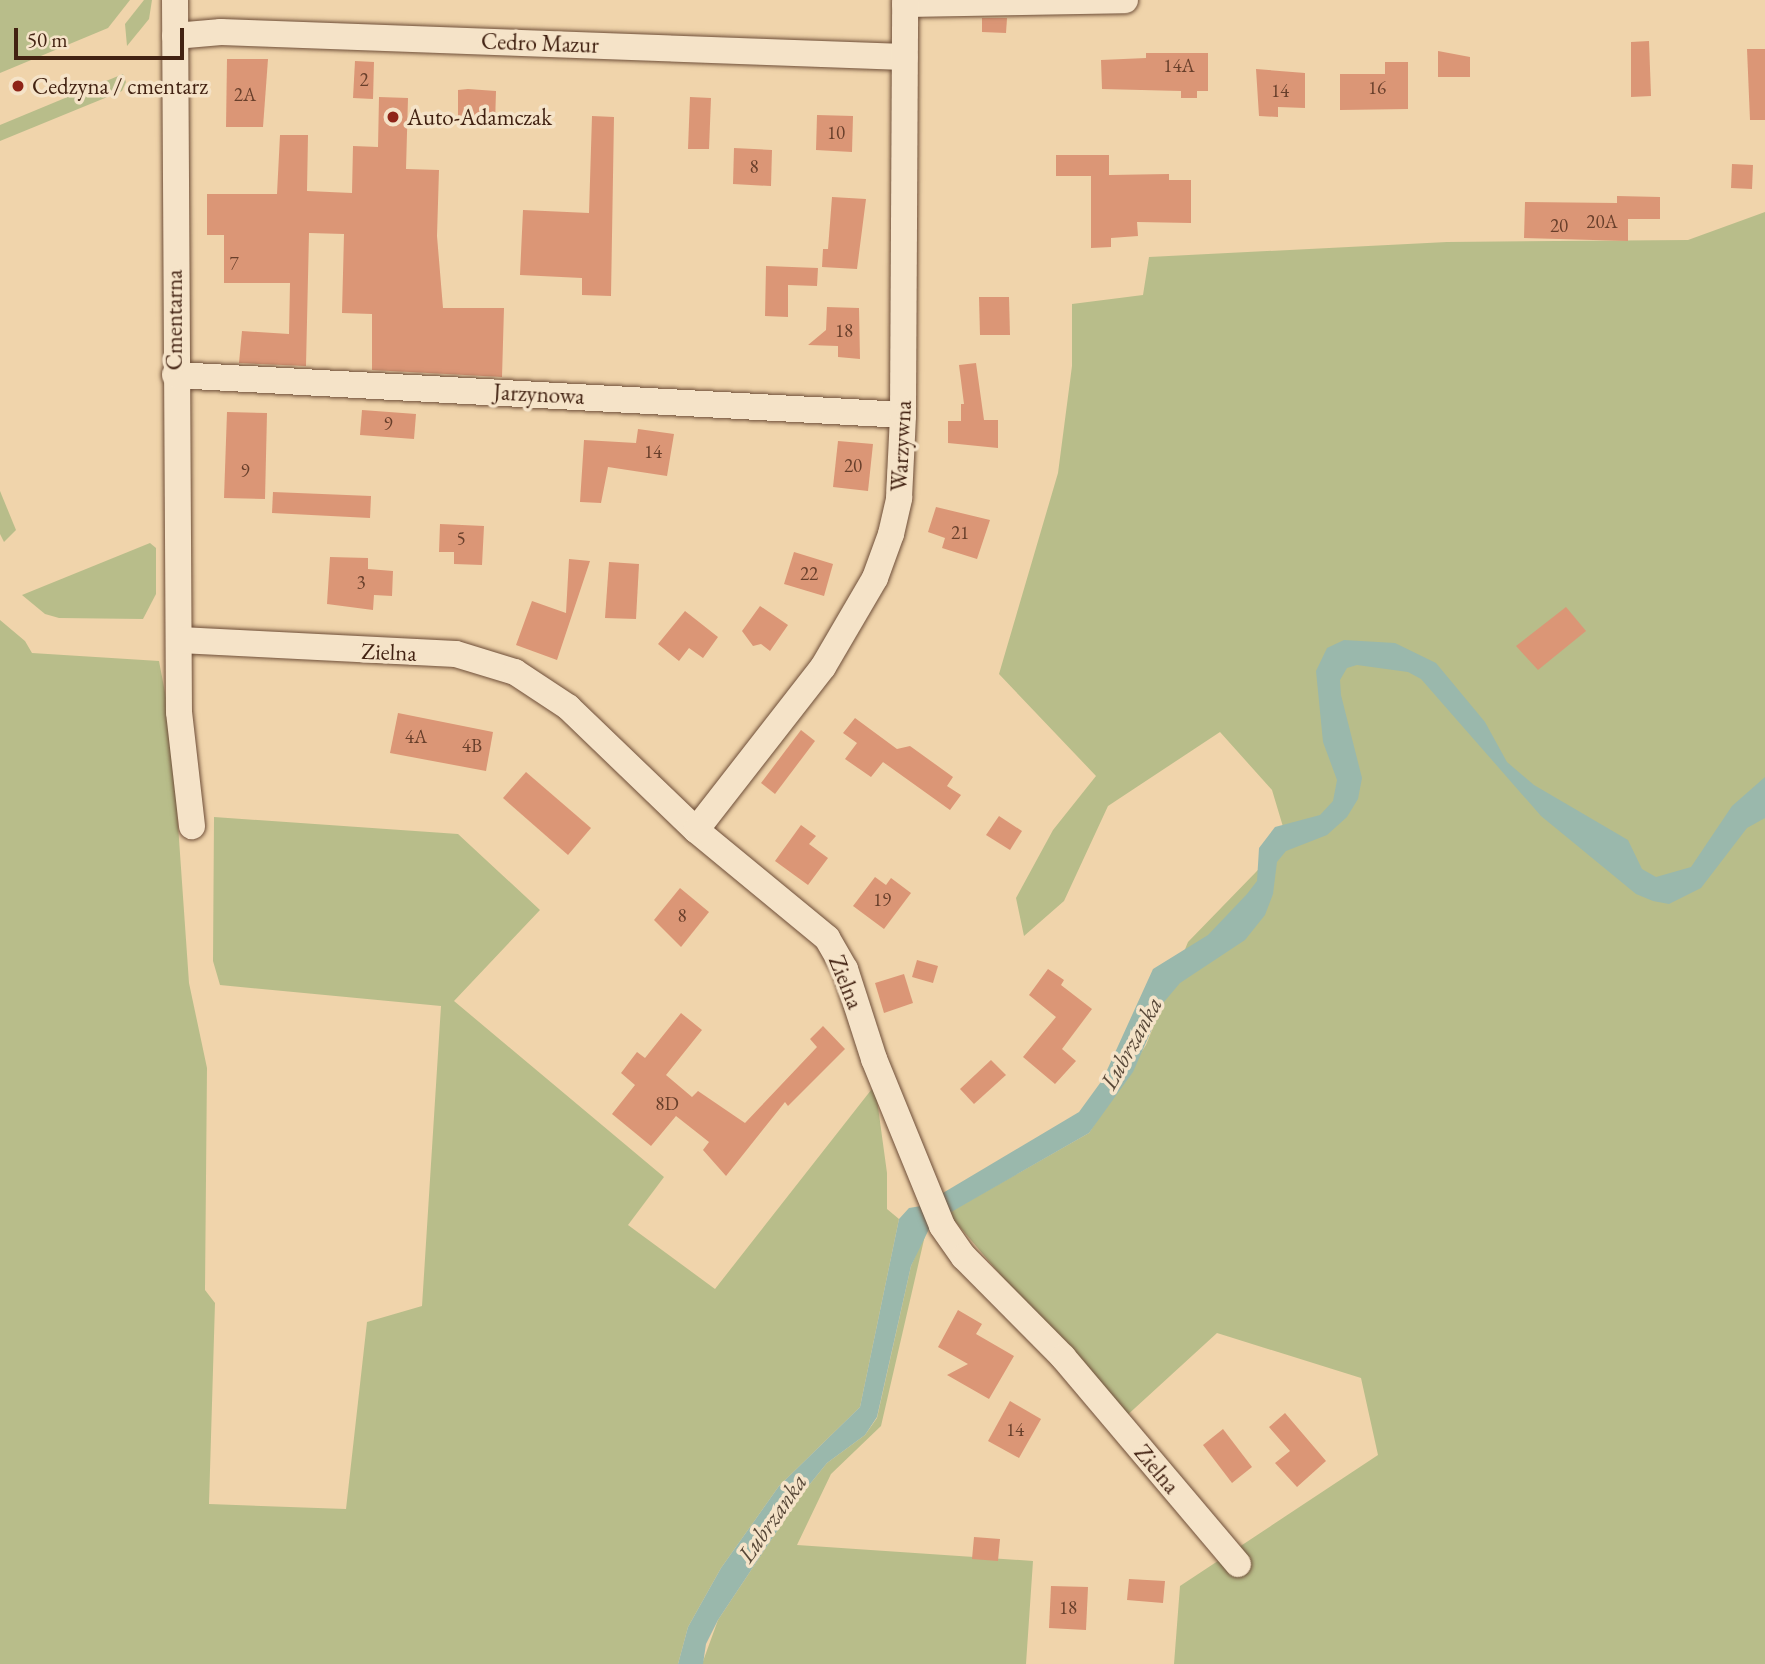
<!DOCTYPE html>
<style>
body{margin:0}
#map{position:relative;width:1765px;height:1664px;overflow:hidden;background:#f0d4ab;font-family:"EB Garamond",serif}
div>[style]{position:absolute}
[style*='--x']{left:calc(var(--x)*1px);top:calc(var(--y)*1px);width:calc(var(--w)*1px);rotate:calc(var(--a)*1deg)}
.green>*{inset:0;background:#b8bd8a}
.water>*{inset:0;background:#9ab8ac}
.building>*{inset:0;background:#db9676}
.roads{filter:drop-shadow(0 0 2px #6e4e38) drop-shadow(0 0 2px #6e4e38)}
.minor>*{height:26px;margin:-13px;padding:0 13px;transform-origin:13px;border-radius:13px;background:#f5e3c8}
.dots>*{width:19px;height:19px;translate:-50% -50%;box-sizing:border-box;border:4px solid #f5e3c8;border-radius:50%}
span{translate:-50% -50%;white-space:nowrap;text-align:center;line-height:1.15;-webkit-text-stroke:7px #f5e3c8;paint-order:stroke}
.number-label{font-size:19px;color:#683f2b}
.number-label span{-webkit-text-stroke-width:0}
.street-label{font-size:23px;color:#422212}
.poi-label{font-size:23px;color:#422212}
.left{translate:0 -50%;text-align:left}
.water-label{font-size:24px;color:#584838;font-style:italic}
.scale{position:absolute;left:14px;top:28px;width:170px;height:32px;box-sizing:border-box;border:4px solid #422212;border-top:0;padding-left:9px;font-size:21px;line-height:24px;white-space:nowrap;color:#422212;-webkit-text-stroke:5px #f5e3c8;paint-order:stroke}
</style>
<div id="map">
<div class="green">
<i style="clip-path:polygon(0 0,130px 0,108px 28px,0 73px)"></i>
<i style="clip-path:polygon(144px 0,152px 0,149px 19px,127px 46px,125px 24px)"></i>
<i style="clip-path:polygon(123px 74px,126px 82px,122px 91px,0 141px,0 125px)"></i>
<i style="clip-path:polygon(1765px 212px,1765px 1664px,1174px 1664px,1180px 1586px,1378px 1455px,1361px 1378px,1217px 1333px,1123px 1419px,948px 1213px,1089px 1133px,1146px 1045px,1188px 942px,1287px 840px,1272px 790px,1220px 732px,1108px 806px,1064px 901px,1024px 936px,1016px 898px,1053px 830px,1096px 776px,999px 674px,1058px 473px,1072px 366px,1072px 304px,1143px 295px,1149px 257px,1447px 242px,1688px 240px)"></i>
<i style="clip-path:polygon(0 491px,16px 530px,4px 542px,0 534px)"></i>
<i style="clip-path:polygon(150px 543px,156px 548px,156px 594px,143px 619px,59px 618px,45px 614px,22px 595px)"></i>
<i style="clip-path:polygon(0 620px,25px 641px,32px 653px,159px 661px,171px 724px,189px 983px,207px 1068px,205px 1290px,215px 1303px,209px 1504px,346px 1509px,367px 1322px,422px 1306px,441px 1006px,220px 985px,213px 961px,214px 817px,458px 834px,540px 910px,454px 1001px,664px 1177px,628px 1225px,715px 1289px,875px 1085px,887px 1173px,887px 1209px,899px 1219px,860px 1407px,779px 1486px,721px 1568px,688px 1627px,678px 1664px,0 1664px)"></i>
<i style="clip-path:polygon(926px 1231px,881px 1426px,831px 1474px,797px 1545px,1033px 1561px,1026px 1664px,702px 1664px,718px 1620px,801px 1495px,827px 1463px,865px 1435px,877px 1418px,911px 1266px)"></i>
</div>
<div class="water">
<i style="clip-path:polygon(1344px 640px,1395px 643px,1436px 663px,1485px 722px,1507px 762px,1534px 785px,1628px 840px,1642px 869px,1656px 877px,1691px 867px,1732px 806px,1765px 777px,1765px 818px,1747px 828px,1701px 888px,1669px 904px,1653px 901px,1636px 894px,1541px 816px,1421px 679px,1408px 672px,1357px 665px,1347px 668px,1340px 680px,1341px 695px,1362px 778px,1358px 799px,1347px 817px,1327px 835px,1286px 851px,1277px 862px,1273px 894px,1265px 915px,1245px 940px,1180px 983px,1164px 1002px,1133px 1072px,1089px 1133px,932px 1223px,911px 1266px,877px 1417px,865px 1435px,827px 1463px,801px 1495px,718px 1620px,706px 1644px,703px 1664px,678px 1664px,688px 1627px,721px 1568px,779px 1486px,860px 1407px,899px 1219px,909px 1208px,921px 1206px,1079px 1112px,1103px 1079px,1153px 969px,1208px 935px,1247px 894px,1257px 881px,1259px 848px,1275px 827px,1320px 815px,1333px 801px,1337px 780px,1323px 742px,1316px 671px,1327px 648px)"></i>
</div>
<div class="building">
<i style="clip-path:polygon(982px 18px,1007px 18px,1006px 33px,982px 32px)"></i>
<i style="clip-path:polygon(1649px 41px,1651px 96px,1631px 97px,1631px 42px)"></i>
<i style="clip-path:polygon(1747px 49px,1765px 49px,1765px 120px,1750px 120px)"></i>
<i style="clip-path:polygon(1438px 51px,1470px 57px,1470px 77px,1438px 77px)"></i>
<i style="clip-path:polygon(1146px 53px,1208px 53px,1208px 91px,1197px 91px,1197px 98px,1181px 98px,1181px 91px,1102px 89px,1101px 60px,1146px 58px)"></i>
<i style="clip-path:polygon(227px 59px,268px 59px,263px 127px,226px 127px)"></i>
<i style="clip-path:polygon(355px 61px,374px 62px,373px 99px,353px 98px)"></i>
<i style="clip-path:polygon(1385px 62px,1408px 62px,1408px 109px,1340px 110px,1340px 74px,1385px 74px)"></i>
<i style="clip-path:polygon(1256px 69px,1305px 73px,1305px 108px,1278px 107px,1278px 117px,1259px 116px)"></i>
<i style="clip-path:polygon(468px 89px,496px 91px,495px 125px,458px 123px,458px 90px)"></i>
<i style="clip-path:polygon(379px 97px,408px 98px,406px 169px,439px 170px,437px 236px,443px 308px,504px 308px,502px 377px,372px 370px,372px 314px,342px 313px,344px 234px,309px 233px,306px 366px,239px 363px,242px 331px,289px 334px,290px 283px,224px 283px,224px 235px,207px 235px,207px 194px,277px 194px,280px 135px,308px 135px,307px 191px,352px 193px,353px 146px,378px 147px)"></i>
<i style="clip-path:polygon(690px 97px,711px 98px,709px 149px,688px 149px)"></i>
<i style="clip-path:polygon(817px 115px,853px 116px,852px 152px,816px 150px)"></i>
<i style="clip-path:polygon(592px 116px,614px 117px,611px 296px,582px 295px,582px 278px,520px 275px,523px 210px,589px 213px)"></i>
<i style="clip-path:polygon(734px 148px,772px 150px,771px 186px,733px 184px)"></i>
<i style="clip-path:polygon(1056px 155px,1109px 155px,1109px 175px,1169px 174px,1169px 180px,1191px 180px,1191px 223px,1137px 222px,1138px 236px,1111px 238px,1111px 247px,1091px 248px,1091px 176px,1056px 176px)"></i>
<i style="clip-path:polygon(1732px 164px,1753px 165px,1752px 189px,1731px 188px)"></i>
<i style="clip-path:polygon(1617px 196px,1660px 197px,1660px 219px,1628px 219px,1628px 241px,1524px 238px,1525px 202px,1617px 203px)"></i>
<i style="clip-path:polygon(832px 197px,866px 199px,857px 269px,822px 267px,823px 249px,828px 249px)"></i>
<i style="clip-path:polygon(766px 266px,818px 268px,817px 286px,788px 285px,788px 317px,765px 316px)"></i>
<i style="clip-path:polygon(979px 297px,1009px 297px,1010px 335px,980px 335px)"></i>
<i style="clip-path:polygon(827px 307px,859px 308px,860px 359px,838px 357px,838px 346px,808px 345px,826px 330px)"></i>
<i style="clip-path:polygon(976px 363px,984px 420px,998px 420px,998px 448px,948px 443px,948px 421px,961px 421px,961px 404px,964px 404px,959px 365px)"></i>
<i style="clip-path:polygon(362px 410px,416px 414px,414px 439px,360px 435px)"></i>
<i style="clip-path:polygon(227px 412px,267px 413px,265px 499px,224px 498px)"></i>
<i style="clip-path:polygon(638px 429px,674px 434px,667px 476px,608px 467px,601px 503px,580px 502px,584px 440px,636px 443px)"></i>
<i style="clip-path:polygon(838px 441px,873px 444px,868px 491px,833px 487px)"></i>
<i style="clip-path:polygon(273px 492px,371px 496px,370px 518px,272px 513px)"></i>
<i style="clip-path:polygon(936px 507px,990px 520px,977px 559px,942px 548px,945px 538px,928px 532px)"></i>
<i style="clip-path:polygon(440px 524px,484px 526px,482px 565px,454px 564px,454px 552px,439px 552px)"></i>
<i style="clip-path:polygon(794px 552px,833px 564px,824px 596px,784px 584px)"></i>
<i style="clip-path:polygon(330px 557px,368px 558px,368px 569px,393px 571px,392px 596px,374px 595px,373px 610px,327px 604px)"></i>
<i style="clip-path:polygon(569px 559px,590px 561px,557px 660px,516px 645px,532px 601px,566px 613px)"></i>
<i style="clip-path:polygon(609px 562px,639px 564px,636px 619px,605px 618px)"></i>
<i style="clip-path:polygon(760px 606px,788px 625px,770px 651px,761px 644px,753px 646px,742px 631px)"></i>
<i style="clip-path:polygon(1566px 607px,1586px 631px,1538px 670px,1516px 646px)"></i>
<i style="clip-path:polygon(685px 611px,718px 637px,703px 658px,689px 648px,679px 661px,658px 644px)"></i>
<i style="clip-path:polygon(398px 713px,493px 732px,486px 771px,390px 753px)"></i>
<i style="clip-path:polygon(855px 718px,897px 749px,910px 746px,953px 777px,947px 786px,961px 795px,950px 810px,883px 762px,871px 777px,845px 759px,857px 743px,843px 733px)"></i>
<i style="clip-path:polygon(801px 730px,815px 741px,775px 794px,761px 783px)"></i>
<i style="clip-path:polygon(526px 772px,591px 828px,568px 855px,503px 798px)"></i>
<i style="clip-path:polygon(999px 816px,1022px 831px,1010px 850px,986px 835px)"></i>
<i style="clip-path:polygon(801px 825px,816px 836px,809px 844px,828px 858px,808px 885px,775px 861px)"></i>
<i style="clip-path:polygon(875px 877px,886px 885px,891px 878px,911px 893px,884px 929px,853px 906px)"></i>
<i style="clip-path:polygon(680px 888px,709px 912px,681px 947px,654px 920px)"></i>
<i style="clip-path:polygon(917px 960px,938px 966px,933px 983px,912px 977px)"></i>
<i style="clip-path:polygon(1048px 969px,1064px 980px,1061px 985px,1092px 1009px,1062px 1049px,1076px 1061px,1055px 1084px,1023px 1057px,1056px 1017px,1029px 995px)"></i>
<i style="clip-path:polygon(904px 974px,913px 1003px,884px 1013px,875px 983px)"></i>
<i style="clip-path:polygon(681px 1013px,702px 1030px,666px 1075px,692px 1097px,698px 1091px,745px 1123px,817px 1047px,810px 1039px,823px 1026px,845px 1049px,788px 1106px,785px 1102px,726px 1176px,703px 1150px,709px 1142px,676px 1116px,651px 1146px,612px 1114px,635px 1085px,621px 1073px,637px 1052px,645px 1058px)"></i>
<i style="clip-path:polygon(991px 1060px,1006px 1075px,974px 1104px,960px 1089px)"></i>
<i style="clip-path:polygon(958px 1310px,982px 1324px,976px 1334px,1014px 1356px,989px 1399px,947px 1375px,968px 1364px,938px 1347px)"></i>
<i style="clip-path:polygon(1010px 1401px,1041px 1419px,1019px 1458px,988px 1441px)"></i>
<i style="clip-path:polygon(1285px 1413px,1326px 1461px,1297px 1487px,1275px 1463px,1290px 1451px,1269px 1427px)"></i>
<i style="clip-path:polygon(1223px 1429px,1252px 1467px,1232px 1483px,1203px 1445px)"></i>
<i style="clip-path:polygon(974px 1537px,1000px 1539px,998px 1561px,972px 1559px)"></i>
<i style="clip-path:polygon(1129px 1579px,1165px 1581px,1163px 1603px,1127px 1600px)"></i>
<i style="clip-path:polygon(1051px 1586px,1088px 1587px,1086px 1630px,1049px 1628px)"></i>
</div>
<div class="roads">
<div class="minor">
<i style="--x:175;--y:0;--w:712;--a:89.68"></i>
<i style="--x:179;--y:712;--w:115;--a:83.5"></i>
<i style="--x:905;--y:4;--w:220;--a:-1"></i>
<i style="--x:175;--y:36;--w:46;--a:-5"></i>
<i style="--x:221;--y:32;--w:684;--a:2.09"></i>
<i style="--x:175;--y:375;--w:729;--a:3.14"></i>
<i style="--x:180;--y:640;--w:276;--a:2.9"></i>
<i style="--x:456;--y:654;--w:62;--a:17"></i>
<i style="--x:515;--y:672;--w:64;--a:33.4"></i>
<i style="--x:568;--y:707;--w:178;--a:43.9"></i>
<i style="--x:696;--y:830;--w:170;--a:39.5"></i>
<i style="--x:827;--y:938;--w:36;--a:60"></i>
<i style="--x:845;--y:969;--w:95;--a:72.1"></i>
<i style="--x:874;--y:1059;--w:180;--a:67.8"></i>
<i style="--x:942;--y:1226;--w:38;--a:55"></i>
<i style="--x:964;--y:1257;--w:141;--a:45.3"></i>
<i style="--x:1063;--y:1357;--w:271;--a:49.8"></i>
<i style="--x:696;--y:830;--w:207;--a:-52.1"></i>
<i style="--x:823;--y:667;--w:103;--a:-59.7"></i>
<i style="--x:875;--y:578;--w:47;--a:-70"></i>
<i style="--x:891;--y:534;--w:37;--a:-77"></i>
<i style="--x:899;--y:498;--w:83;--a:-87.2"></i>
<i style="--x:903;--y:415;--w:415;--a:-89.7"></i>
</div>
</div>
<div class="dots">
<i style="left:18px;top:86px;background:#8f2418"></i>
<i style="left:393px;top:117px;background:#8f2418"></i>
</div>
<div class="number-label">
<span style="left:1179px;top:66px">14A</span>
<span style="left:364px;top:80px">2</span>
<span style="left:1377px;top:88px">16</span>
<span style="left:1280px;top:91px">14</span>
<span style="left:245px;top:95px">2A</span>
<span style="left:836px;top:133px">10</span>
<span style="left:754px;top:167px">8</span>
<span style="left:1602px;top:222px">20A</span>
<span style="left:1559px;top:226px">20</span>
<span style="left:234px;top:264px">7</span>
<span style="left:844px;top:331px">18</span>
<span style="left:388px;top:424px">9</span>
<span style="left:653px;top:452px">14</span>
<span style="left:853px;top:466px">20</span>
<span style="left:245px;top:471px">9</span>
<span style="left:960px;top:533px">21</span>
<span style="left:461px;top:539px">5</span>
<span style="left:809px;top:574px">22</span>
<span style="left:361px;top:583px">3</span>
<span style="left:416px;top:737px">4A</span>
<span style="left:472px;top:746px">4B</span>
<span style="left:882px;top:900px">19</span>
<span style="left:682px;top:916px">8</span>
<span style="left:667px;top:1104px">8D</span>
<span style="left:1015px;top:1430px">14</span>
<span style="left:1068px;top:1608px">18</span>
</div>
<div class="street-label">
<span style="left:540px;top:43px;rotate:2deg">Cedro Mazur</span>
<span style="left:174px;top:320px;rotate:-90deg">Cmentarna</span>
<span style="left:539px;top:394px;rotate:3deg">Jarzynowa</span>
<span style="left:901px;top:446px;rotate:-87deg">Warzywna</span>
<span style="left:389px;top:652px;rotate:2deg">Zielna</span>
<span style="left:846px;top:982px;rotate:68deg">Zielna</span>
<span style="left:1157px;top:1469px;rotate:50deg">Zielna</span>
</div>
<div class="poi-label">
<span class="left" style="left:32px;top:86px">Cedzyna / cmentarz</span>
<span class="left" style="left:407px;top:117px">Auto-Adamczak</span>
</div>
<div class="water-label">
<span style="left:1131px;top:1043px;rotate:-61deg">Lubrzanka</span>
<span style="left:772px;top:1518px;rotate:-55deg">Lubrzanka</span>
</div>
<div class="scale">50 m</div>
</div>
